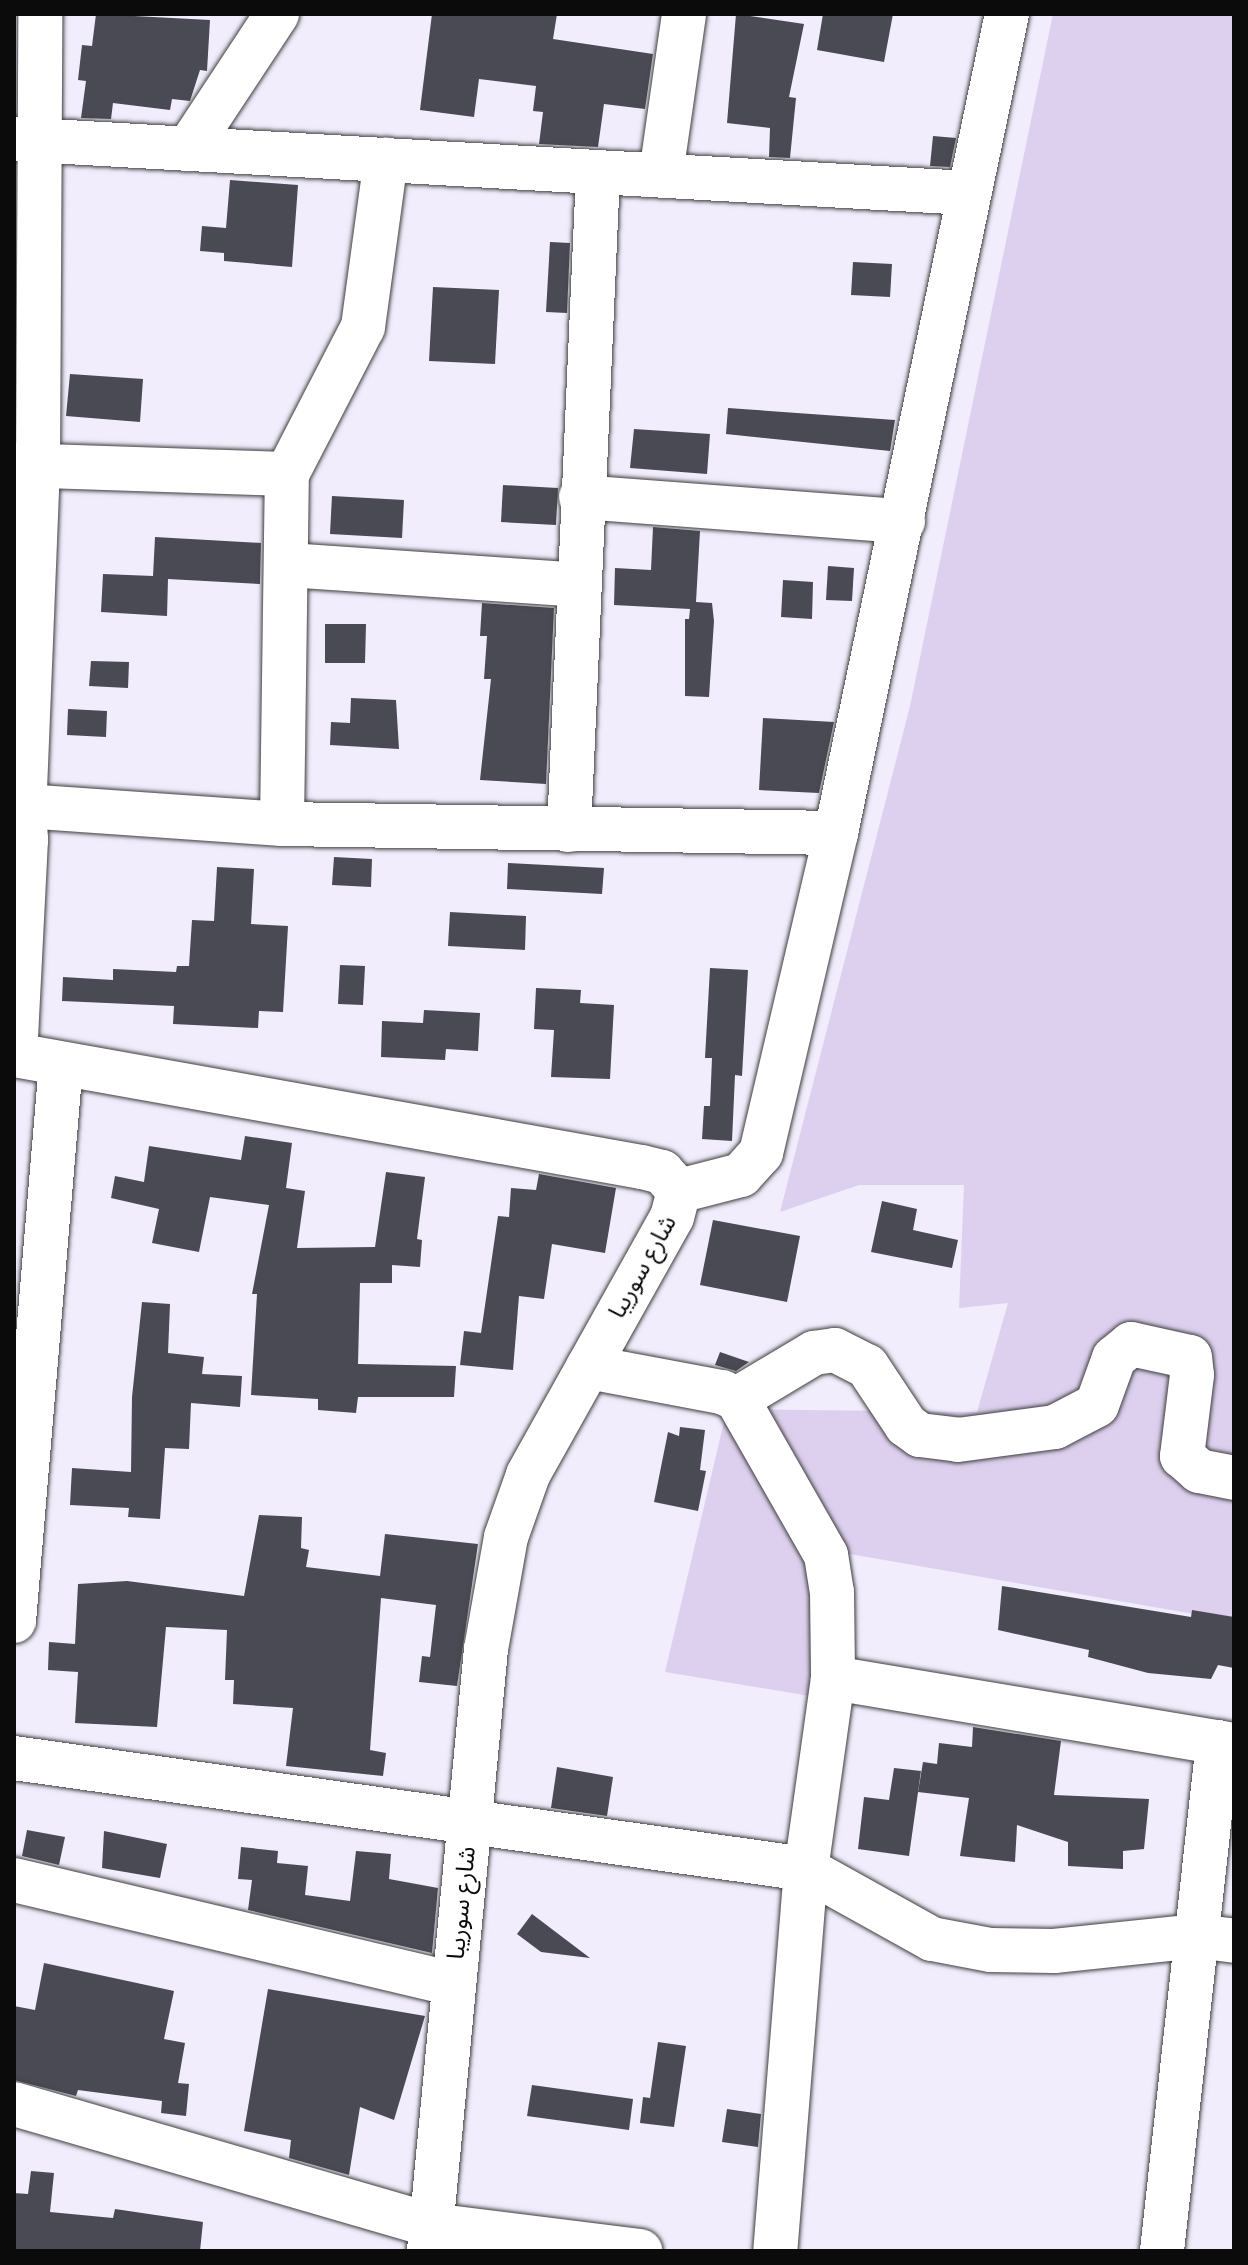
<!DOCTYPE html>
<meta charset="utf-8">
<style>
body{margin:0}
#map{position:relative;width:1248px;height:2265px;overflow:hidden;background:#f1edfc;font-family:"Times New Roman","Noto Sans Arabic",serif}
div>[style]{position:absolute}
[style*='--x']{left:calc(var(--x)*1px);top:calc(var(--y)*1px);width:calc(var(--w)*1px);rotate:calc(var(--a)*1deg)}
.farmland>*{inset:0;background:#ddd0ef}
.building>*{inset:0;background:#494a53}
.roads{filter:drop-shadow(0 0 2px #3e3e3e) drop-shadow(0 0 2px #3e3e3e)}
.minor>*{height:44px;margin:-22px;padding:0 22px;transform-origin:22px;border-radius:22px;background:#fff}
span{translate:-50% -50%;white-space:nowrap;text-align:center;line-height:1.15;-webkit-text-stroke:8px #fff;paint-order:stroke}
.street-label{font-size:24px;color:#0b0b0b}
.frame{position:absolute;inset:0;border:16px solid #0b0b0b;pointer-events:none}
</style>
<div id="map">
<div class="farmland">
<i style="clip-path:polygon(1053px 14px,1234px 14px,1234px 1621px,844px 1553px,810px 1696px,665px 1672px,727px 1409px,977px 1412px,1008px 1303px,959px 1308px,964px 1185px,859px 1185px,780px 1212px,910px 706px)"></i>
</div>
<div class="building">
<i style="clip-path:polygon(96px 14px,210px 20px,207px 71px,200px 70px,190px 101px,172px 99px,170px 110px,113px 103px,111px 119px,81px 118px,86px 81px,78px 80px,82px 45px,92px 46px)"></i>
<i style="clip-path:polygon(432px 14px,557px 14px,553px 39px,653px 54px,645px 109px,604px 104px,598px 147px,539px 144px,543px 112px,533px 111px,536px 86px,479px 79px,474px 117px,420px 110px)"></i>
<i style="clip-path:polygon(736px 14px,804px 24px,789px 97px,796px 98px,790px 158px,769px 157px,770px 128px,727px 123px)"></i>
<i style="clip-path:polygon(823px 14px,893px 14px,884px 62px,817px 50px)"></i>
<i style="clip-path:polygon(933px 136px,956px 138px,950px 167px,930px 166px)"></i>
<i style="clip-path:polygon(230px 180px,298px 185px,292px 267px,224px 261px,224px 253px,200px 251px,202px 226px,226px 228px)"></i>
<i style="clip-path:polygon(550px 242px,570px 243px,567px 313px,546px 312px)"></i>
<i style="clip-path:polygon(853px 262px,892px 264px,890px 297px,851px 295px)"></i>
<i style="clip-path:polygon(433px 287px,499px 290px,495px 364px,429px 361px)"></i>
<i style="clip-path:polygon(70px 374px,143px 379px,140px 422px,66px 416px)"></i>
<i style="clip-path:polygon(728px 408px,895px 420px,890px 451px,726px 434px)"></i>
<i style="clip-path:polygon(634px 429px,710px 434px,707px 474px,630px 468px)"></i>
<i style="clip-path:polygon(503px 485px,558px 488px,556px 525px,501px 522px)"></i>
<i style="clip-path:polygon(332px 496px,404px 500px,402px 538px,330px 534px)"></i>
<i style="clip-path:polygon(653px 527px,700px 531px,696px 602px,712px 603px,714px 621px,709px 697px,685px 696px,685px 619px,689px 619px,690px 609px,614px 605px,615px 568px,651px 570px)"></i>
<i style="clip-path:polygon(155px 537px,261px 543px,260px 584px,168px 579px,167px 616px,101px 612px,103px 574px,153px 576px)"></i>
<i style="clip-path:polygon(828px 566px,854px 568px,852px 601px,826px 600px)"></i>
<i style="clip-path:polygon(783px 580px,813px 582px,812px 619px,781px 617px)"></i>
<i style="clip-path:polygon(482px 603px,554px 608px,546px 784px,480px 780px,491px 679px,484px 679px,487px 636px,480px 636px)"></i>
<i style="clip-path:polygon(325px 624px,366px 624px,365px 663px,325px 663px)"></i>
<i style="clip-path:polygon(91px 661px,129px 662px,128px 688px,89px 686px)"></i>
<i style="clip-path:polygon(351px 698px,396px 700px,399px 749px,330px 745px,331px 722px,350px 723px)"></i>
<i style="clip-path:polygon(68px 709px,107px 711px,106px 737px,67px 735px)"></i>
<i style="clip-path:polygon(763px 718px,834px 722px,819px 793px,759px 790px)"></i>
<i style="clip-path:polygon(334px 857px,372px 859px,371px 887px,332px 885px)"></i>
<i style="clip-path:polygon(508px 863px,604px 868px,602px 894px,507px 889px)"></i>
<i style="clip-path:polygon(217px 867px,254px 869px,251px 924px,288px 926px,283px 1012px,259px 1011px,258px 1028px,173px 1024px,174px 1006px,62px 1001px,63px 977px,113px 980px,113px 969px,176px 972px,177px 966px,189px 966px,192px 920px,214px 921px)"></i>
<i style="clip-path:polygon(450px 912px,526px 916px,525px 950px,448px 946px)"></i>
<i style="clip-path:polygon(340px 965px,365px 966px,363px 1005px,338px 1004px)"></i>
<i style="clip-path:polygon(710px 968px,748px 970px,742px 1076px,735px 1075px,732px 1141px,702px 1139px,704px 1106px,710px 1106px,712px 1058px,705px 1058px)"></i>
<i style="clip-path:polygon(536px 988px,581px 990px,580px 1003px,614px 1005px,610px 1079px,551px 1077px,554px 1030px,534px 1029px)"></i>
<i style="clip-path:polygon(424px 1010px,480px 1013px,478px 1051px,446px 1049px,445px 1060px,381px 1057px,382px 1021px,423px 1023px)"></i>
<i style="clip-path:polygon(245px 1136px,292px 1143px,286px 1188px,305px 1191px,297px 1248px,375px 1247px,386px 1172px,425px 1177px,417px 1239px,422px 1240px,420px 1267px,392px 1265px,392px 1283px,360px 1283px,358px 1364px,456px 1366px,454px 1397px,358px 1397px,356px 1413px,318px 1410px,318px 1399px,251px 1395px,257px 1294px,252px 1294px,269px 1205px,210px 1197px,199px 1252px,152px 1243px,159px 1209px,111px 1198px,115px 1176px,144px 1182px,149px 1146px,241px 1160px)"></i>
<i style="clip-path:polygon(539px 1174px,616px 1188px,605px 1253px,552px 1244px,544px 1299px,519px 1296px,513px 1370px,460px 1365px,464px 1331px,481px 1333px,498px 1216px,509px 1217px,511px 1188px,536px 1190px)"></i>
<i style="clip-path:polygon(882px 1201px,917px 1209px,913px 1230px,958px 1240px,952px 1268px,871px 1252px)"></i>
<i style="clip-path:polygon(713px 1220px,800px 1236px,787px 1302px,700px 1285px)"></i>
<i style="clip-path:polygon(142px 1302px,170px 1304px,168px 1353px,204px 1357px,202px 1374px,242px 1376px,240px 1407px,191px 1403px,189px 1449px,165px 1448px,160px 1519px,128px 1517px,129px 1508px,70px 1505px,72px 1468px,131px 1472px,132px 1397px)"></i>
<i style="clip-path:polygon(720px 1352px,749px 1362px,736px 1371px,715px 1365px)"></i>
<i style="clip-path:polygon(680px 1427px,705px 1430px,700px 1470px,706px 1471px,698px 1511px,654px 1502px,668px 1432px,679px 1436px)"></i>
<i style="clip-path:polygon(259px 1515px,302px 1517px,301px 1548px,309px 1550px,306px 1567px,380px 1576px,385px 1534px,478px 1544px,457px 1686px,419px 1682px,422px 1656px,430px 1657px,436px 1605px,381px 1598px,370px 1750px,386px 1753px,383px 1776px,286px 1766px,293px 1708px,233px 1704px,234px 1680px,225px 1680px,227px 1630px,166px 1627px,157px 1727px,75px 1723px,78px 1672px,48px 1670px,49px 1642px,75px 1644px,78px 1584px,127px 1581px,244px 1596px)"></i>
<i style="clip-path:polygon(1002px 1586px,1191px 1617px,1192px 1610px,1234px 1617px,1234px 1668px,1218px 1665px,1211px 1679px,1148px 1673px,1088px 1657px,1089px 1650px,998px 1630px)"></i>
<i style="clip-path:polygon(973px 1727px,1061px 1741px,1054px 1795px,1149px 1799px,1144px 1849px,1123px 1851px,1123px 1869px,1068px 1866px,1068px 1842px,1017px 1825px,1015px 1862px,960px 1856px,969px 1798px,918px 1792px,923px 1762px,937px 1764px,939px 1743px,972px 1747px)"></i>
<i style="clip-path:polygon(557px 1767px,613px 1777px,607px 1816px,551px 1808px)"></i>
<i style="clip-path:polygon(894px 1768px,921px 1771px,909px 1856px,858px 1849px,864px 1797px,889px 1800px)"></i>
<i style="clip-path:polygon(27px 1830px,65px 1837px,59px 1865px,22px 1856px)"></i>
<i style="clip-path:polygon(104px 1831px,167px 1844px,160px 1878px,102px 1868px)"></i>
<i style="clip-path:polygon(241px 1847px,278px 1851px,277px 1863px,308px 1866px,305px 1895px,350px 1901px,356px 1851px,391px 1854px,389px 1879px,438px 1888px,432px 1953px,248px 1910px,252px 1880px,238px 1879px)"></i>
<i style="clip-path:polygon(532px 1914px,590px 1958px,541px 1952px,517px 1934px)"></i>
<i style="clip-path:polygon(44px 1963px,174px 1991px,164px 2039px,185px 2043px,178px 2083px,189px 2084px,186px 2116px,161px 2113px,162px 2101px,78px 2090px,76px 2096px,14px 2080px,14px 2006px,35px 2010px)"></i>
<i style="clip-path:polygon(268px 1989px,425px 2016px,394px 2120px,360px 2107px,349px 2175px,289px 2158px,291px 2140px,244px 2131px)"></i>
<i style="clip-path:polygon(658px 2042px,686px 2046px,674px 2127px,640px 2123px,643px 2097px,650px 2098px)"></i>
<i style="clip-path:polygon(532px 2085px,633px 2099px,629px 2130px,527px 2116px)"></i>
<i style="clip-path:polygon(727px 2109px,761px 2114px,758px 2147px,722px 2142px)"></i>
<i style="clip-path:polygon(31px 2171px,54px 2173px,50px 2212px,113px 2218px,115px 2209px,203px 2222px,200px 2251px,14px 2251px,14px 2193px,28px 2194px)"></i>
</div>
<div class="roads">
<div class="minor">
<i style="--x:14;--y:139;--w:955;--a:3.24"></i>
<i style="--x:188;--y:149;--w:162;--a:-56.6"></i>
<i style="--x:661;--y:174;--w:162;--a:-81.8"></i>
<i style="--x:14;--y:465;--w:273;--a:1.9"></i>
<i style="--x:581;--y:497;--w:323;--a:4.3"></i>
<i style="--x:288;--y:565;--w:291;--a:3.9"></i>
<i style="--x:24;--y:806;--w:259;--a:4"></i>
<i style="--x:282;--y:824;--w:554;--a:0.93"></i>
<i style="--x:14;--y:812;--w:10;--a:17"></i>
<i style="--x:24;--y:815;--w:25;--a:85"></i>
<i style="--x:26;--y:840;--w:215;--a:92.9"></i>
<i style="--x:15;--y:1055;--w:637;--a:10.13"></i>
<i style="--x:642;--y:1167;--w:21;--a:14"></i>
<i style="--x:662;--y:1172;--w:25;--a:48"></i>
<i style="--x:679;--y:1191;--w:27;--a:105"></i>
<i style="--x:672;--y:1217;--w:295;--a:119.2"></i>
<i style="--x:528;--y:1475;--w:66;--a:109.5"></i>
<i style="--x:506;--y:1537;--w:114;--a:100.1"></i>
<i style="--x:486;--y:1649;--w:605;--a:95.41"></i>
<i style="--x:24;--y:815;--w:349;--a:-87.7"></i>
<i style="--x:38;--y:466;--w:452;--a:-89.7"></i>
<i style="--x:282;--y:824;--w:350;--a:-89.2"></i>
<i style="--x:287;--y:474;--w:165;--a:-62.7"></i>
<i style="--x:363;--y:327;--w:169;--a:-82.2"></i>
<i style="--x:569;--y:830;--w:658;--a:-87.47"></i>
<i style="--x:679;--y:1191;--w:64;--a:-14.5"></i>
<i style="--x:741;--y:1175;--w:30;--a:-48"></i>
<i style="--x:761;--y:1153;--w:329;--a:-76.8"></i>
<i style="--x:836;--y:833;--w:837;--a:-78.21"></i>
<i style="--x:588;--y:1367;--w:136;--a:10.6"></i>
<i style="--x:722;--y:1392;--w:17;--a:25"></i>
<i style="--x:737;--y:1399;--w:180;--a:60.3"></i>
<i style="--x:826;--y:1555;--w:37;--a:81"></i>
<i style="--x:832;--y:1592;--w:86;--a:89.3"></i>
<i style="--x:833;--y:1678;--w:193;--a:98"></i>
<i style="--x:806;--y:1869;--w:383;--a:94.6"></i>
<i style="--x:737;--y:1399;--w:90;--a:-30.9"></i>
<i style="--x:814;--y:1353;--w:21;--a:-8"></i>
<i style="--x:835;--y:1350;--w:36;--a:27"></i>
<i style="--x:867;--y:1366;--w:71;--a:56.5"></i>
<i style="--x:906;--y:1425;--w:17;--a:36"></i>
<i style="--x:920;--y:1435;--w:38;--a:7"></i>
<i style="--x:958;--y:1440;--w:98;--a:-7.6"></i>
<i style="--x:1055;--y:1427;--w:47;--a:-27.6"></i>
<i style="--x:1097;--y:1405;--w:50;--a:-70.1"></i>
<i style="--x:1114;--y:1358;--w:22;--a:-39"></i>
<i style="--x:1131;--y:1344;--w:60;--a:12.4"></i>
<i style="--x:1190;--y:1357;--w:18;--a:84"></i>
<i style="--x:1192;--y:1375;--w:82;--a:97"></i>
<i style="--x:1182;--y:1456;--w:23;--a:41"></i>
<i style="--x:1199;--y:1471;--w:36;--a:11"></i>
<i style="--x:14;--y:1621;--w:559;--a:-85.18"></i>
<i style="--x:833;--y:1678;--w:407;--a:9.5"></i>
<i style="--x:14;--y:1758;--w:800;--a:7.98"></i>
<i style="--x:806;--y:1869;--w:144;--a:29.1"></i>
<i style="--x:932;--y:1939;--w:60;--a:10.6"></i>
<i style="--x:991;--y:1950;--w:63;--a:0.9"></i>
<i style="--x:1054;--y:1951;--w:143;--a:-6"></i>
<i style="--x:1196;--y:1936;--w:38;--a:7"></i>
<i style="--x:14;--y:1880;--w:451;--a:13.3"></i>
<i style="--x:14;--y:2104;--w:434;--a:16.2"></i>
<i style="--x:431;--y:2225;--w:211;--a:7.1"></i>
<i style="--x:1162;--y:2251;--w:512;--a:-83.72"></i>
</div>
</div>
<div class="street-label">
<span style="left:643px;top:1267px;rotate:-61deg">شارع سوريبا</span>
<span style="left:462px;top:1903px;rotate:-84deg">شارع سوريبا</span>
</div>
<div class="frame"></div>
</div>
